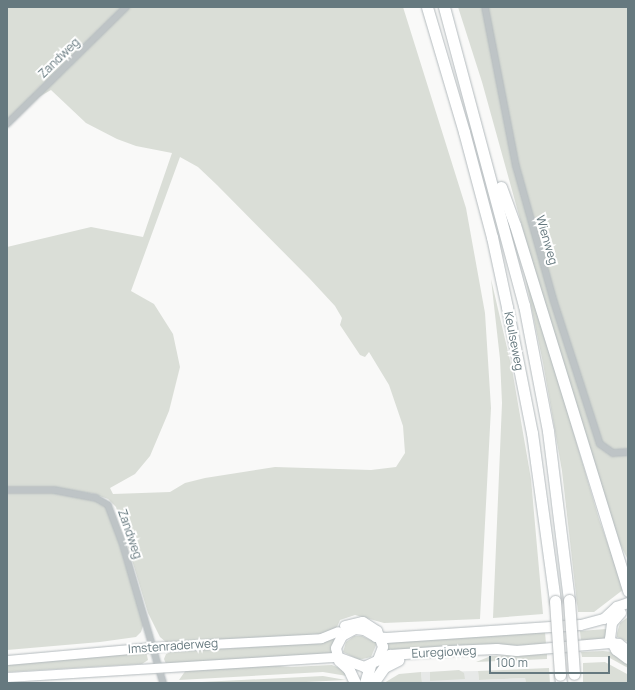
<!DOCTYPE html>
<style>
body{margin:0}
#map{position:relative;width:635px;height:690px;overflow:hidden;background:#f9f9f8;font-family:Manrope,sans-serif}
div>[style]{position:absolute}
[style*='--x']{left:calc(var(--x)*1px);top:calc(var(--y)*1px);width:calc(var(--w)*1px);rotate:calc(var(--a)*1deg)}
.built>*{inset:0;background:#e7e9e8}
.green>*{inset:0;background:#daded7}
.roads{filter:drop-shadow(0 0 1px #b3babd) drop-shadow(0 0 1px #b3babd)}
.street>*{height:6px;margin:-3px;padding:0 3px;transform-origin:3px;border-radius:3px;background:#bec4c6}
.secondary>*{height:9px;margin:-4.5px;padding:0 4.5px;transform-origin:4.5px;border-radius:4.5px;background:#fff}
.primary>*{height:10px;margin:-5px;padding:0 5px;transform-origin:5px;border-radius:5px;background:#fff}
.highway>*{height:11px;margin:-5.5px;padding:0 5.5px;transform-origin:5.5px;border-radius:5.5px;background:#fff}
.bridges{filter:drop-shadow(0 0 1px #b4b9bb) drop-shadow(0 0 1px #b4b9bb)}
.highway-bridge>*{height:11px;margin:-5.5px;padding:0 5.5px;transform-origin:5.5px;border-radius:5.5px;background:#fff}
span{translate:-50% -50%;white-space:nowrap;text-align:center;line-height:1.15;-webkit-text-stroke:4px #fff;paint-order:stroke}
.street-label{font-size:12px;color:#66797f}
.frame{position:absolute;inset:0;border:8px solid #66797f;pointer-events:none}
.scale{position:absolute;left:489px;top:656px;width:121px;height:18px;box-sizing:border-box;border:2px solid #66797f;border-top:0;padding-left:5px;font-size:12px;line-height:14px;white-space:nowrap;color:#66797f;-webkit-text-stroke:3px #fff;paint-order:stroke}
</style>
<div id="map">
<div class="built">
<i style="clip-path:polygon(478px 671px,479px 680px,525px 678px,526px 683px,422px 683px,421px 672px)"></i>
</div>
<div class="green">
<i style="clip-path:polygon(evenodd,7px 7px,403px 7px,466px 208px,485px 313px,491px 408px,480px 619px,384px 623px,355px 615px,340px 620px,337px 627px,324px 634px,167px 643px,160px 637px,148px 613px,116px 507px,108px 499px,94px 494px,55px 488px,7px 488px,7px 247px,91px 227px,143px 237px,172px 153px,136px 146px,117px 139px,86px 123px,51px 90px,37px 98px,7px 127px,7px 7px,180px 157px,198px 167px,217px 185px,310px 279px,335px 306px,342px 318px,340px 325px,360px 355px,365px 357px,369px 352px,389px 385px,403px 426px,405px 453px,396px 467px,371px 470px,275px 467px,205px 478px,185px 483px,170px 492px,113px 494px,110px 488px,135px 474px,150px 456px,169px 411px,180px 367px,173px 334px,154px 304px,131px 291px,180px 157px)"></i>
<i style="clip-path:polygon(458px 7px,628px 7px,628px 560px,618px 540px,548px 320px,482px 82px)"></i>
<i style="clip-path:polygon(518px 243px,599px 519px,624px 589px,594px 612px,578px 612px,562px 471px,543px 363px)"></i>
<i style="clip-path:polygon(491px 279px,512px 369px,531px 479px,543px 614px,493px 618px,502px 403px,500px 359px)"></i>
<i style="clip-path:polygon(7px 492px,54px 492px,100px 502px,106px 507px,114px 526px,144px 623px,141px 632px,136px 637px,100px 642px,7px 650px)"></i>
<i style="clip-path:polygon(628px 617px,628px 642px,617px 637px,617px 633px,620px 623px)"></i>
<i style="clip-path:polygon(606px 629px,608px 639px,581px 642px,580px 631px)"></i>
<i style="clip-path:polygon(545px 632px,546px 644px,386px 651px,387px 642px)"></i>
<i style="clip-path:polygon(354px 636px,362px 636px,377px 643px,371px 657px,359px 660px,343px 652px,346px 642px)"></i>
<i style="clip-path:polygon(334px 638px,334px 653px,166px 664px,164px 659px,166px 654px,171px 652px,267px 646px)"></i>
<i style="clip-path:polygon(146px 651px,148px 660px,142px 664px,7px 672px,7px 662px)"></i>
<i style="clip-path:polygon(603px 651px,613px 652px,628px 661px,628px 668px,608px 657px,582px 657px,581px 652px)"></i>
<i style="clip-path:polygon(547px 654px,547px 659px,476px 662px,491px 656px)"></i>
<i style="clip-path:polygon(605px 662px,627px 674px,627px 683px,583px 683px,583px 663px)"></i>
<i style="clip-path:polygon(269px 665px,291px 667px,332px 665px,344px 670px,347px 676px,323px 672px,179px 680px,186px 670px)"></i>
<i style="clip-path:polygon(549px 668px,550px 683px,526px 683px,525px 678px,479px 680px,478px 671px)"></i>
<i style="clip-path:polygon(459px 670px,464px 673px,465px 679px,430px 681px,430px 672px)"></i>
<i style="clip-path:polygon(421px 672px,422px 683px,384px 683px,399px 674px)"></i>
<i style="clip-path:polygon(323px 676px,346px 680px,286px 683px,182px 683px)"></i>
</div>
<div class="roads">
<div class="street">
<i style="--x:485;--y:7;--w:162;--a:79"></i>
<i style="--x:516;--y:166;--w:141;--a:74.4"></i>
<i style="--x:554;--y:302;--w:149;--a:72.1"></i>
<i style="--x:600;--y:444;--w:16;--a:35"></i>
<i style="--x:613;--y:453;--w:15;--a:-4"></i>
<i style="--x:7;--y:124;--w:167;--a:-44.5"></i>
<i style="--x:7;--y:490;--w:47;--a:0"></i>
<i style="--x:54;--y:490;--w:43;--a:10.8"></i>
<i style="--x:96;--y:498;--w:14;--a:30"></i>
<i style="--x:108;--y:505;--w:43;--a:69.4"></i>
<i style="--x:123;--y:545;--w:144;--a:73.8"></i>
</div>
<div class="secondary">
<i style="--x:7;--y:660;--w:146;--a:-5.1"></i>
<i style="--x:152;--y:647;--w:169;--a:-3"></i>
<i style="--x:321;--y:638;--w:18;--a:-22"></i>
<i style="--x:7;--y:677;--w:331;--a:-3.5"></i>
</div>
<div class="primary">
<i style="--x:621;--y:613;--w:13;--a:132"></i>
<i style="--x:612;--y:623;--w:16;--a:97"></i>
<i style="--x:610;--y:639;--w:13;--a:61"></i>
<i style="--x:616;--y:650;--w:15;--a:37"></i>
<i style="--x:345;--y:626;--w:18;--a:-13"></i>
<i style="--x:363;--y:622;--w:17;--a:33"></i>
<i style="--x:377;--y:631;--w:17;--a:69"></i>
<i style="--x:383;--y:647;--w:14;--a:111"></i>
<i style="--x:337;--y:657;--w:29;--a:20"></i>
<i style="--x:364;--y:667;--w:29;--a:-25"></i>
<i style="--x:390;--y:655;--w:60;--a:-3.8"></i>
<i style="--x:450;--y:651;--w:47;--a:-2.4"></i>
<i style="--x:497;--y:649;--w:20;--a:6"></i>
<i style="--x:517;--y:651;--w:94;--a:-4.9"></i>
<i style="--x:611;--y:643;--w:8;--a:7"></i>
<i style="--x:619;--y:644;--w:11;--a:38"></i>
<i style="--x:349;--y:670;--w:13;--a:-138"></i>
<i style="--x:339;--y:661;--w:13;--a:-103"></i>
<i style="--x:336;--y:648;--w:13;--a:-63"></i>
<i style="--x:342;--y:636;--w:15;--a:-28"></i>
<i style="--x:355;--y:629;--w:9;--a:6"></i>
<i style="--x:364;--y:630;--w:14;--a:30"></i>
<i style="--x:376;--y:637;--w:10;--a:6"></i>
<i style="--x:386;--y:638;--w:195;--a:-3.8"></i>
<i style="--x:581;--y:625;--w:24;--a:-15"></i>
<i style="--x:604;--y:619;--w:18;--a:-43"></i>
<i style="--x:617;--y:607;--w:12;--a:-20"></i>
</div>
<div class="highway">
<i style="--x:427;--y:7;--w:130;--a:73.5"></i>
<i style="--x:464;--y:132;--w:109;--a:75.1"></i>
<i style="--x:492;--y:237;--w:72;--a:77.9"></i>
<i style="--x:507;--y:307;--w:128;--a:78.8"></i>
<i style="--x:532;--y:433;--w:170;--a:82.2"></i>
<i style="--x:444;--y:7;--w:309;--a:75"></i>
<i style="--x:524;--y:305;--w:128;--a:79.2"></i>
<i style="--x:548;--y:431;--w:170;--a:82.9"></i>
<i style="--x:501;--y:187;--w:40;--a:69.8"></i>
<i style="--x:515;--y:225;--w:383;--a:72.8"></i>
<i style="--x:349;--y:670;--w:14;--a:65"></i>
<i style="--x:560;--y:675;--w:8;--a:83"></i>
<i style="--x:365;--y:683;--w:19;--a:-74"></i>
<i style="--x:373;--y:683;--w:19;--a:-55"></i>
<i style="--x:384;--y:667;--w:16;--a:-27"></i>
</div>
</div>
<div class="bridges">
<div class="highway-bridge">
<i style="--x:569;--y:600;--w:74;--a:86.1"></i>
<i style="--x:555;--y:601;--w:74;--a:86.1"></i>
</div>
</div>
<div class="street-label">
<span style="left:59px;top:58px;rotate:-44deg">Zandweg</span>
<span style="left:547px;top:240px;rotate:74deg">Wienweg</span>
<span style="left:514px;top:341px;rotate:79deg">Keulseweg</span>
<span style="left:130px;top:534px;rotate:71deg">Zandweg</span>
<span style="left:173px;top:646px;rotate:-4deg">Imstenraderweg</span>
<span style="left:444px;top:652px;rotate:-3deg">Euregioweg</span>
</div>
<div class="frame"></div>
<div class="scale">100 m</div>
</div>
